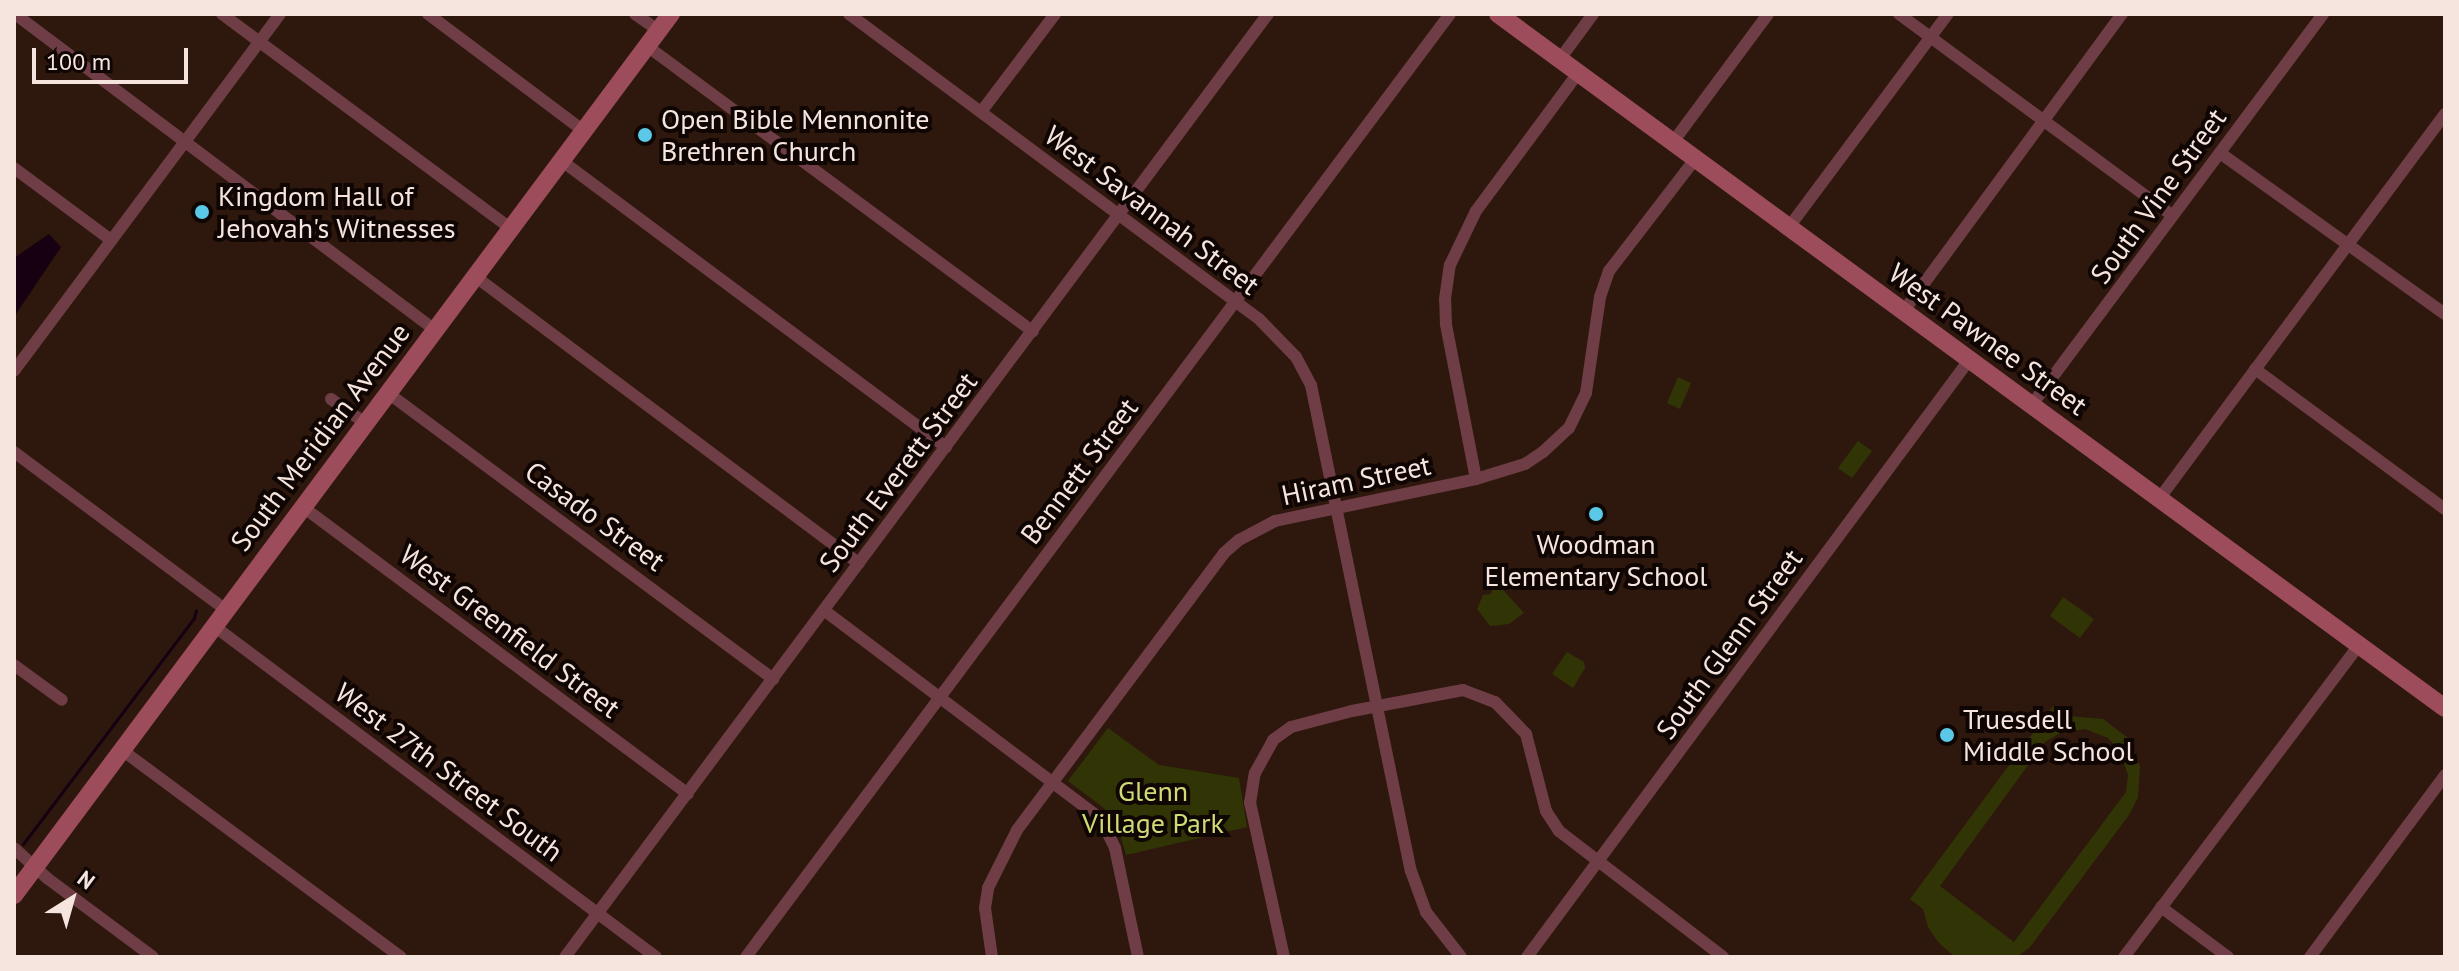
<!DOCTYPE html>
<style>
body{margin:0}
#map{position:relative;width:2459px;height:971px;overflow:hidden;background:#2e180d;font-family:"PT Sans",sans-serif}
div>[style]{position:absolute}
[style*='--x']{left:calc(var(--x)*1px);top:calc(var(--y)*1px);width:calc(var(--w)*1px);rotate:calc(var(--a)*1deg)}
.green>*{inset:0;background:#313506}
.water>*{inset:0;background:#160012}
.stream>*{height:3px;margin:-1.5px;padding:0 1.5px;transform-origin:1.5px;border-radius:1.5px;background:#160012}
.street>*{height:12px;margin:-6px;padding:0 6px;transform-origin:6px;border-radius:6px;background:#6f3d45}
.secondary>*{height:18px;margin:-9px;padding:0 9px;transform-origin:9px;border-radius:9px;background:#9c4c5a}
.dots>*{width:22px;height:22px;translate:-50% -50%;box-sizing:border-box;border:4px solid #0f0603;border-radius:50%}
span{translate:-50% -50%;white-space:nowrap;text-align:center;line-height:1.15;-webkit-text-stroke:8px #0f0603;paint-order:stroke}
.poi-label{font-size:28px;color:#f5e5de}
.left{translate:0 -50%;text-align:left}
.street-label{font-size:28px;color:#f5e5de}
.park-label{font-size:28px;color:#cfdc75}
.frame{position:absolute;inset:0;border:16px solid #f5e5de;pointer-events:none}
.north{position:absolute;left:32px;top:859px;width:80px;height:80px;-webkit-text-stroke:6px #0f0603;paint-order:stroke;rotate:37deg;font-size:22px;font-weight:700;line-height:32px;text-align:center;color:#f5e5de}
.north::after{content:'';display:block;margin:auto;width:28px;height:36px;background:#f5e5de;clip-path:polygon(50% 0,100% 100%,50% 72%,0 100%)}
.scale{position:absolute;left:32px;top:48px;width:156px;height:36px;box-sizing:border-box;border:4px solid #f5e5de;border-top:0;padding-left:10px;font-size:24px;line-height:28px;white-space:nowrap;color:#f5e5de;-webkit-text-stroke:6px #0f0603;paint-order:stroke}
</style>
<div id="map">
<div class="green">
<i style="clip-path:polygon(1678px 377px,1691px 383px,1680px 409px,1667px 403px)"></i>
<i style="clip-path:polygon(1858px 441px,1872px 451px,1852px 478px,1838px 468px)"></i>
<i style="clip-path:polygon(1495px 581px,1524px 613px,1509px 624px,1490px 626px,1477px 609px,1483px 595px,1491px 594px)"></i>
<i style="clip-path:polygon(2063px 597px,2094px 619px,2080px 638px,2050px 616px)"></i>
<i style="clip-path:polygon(1567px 652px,1584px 662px,1585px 668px,1573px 688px,1552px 674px)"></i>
<i style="clip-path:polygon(evenodd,2053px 706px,2067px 716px,2103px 719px,2128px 738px,2140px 766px,2138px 797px,2129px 815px,2030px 947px,2017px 957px,1955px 957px,1938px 942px,1928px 927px,1923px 909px,1910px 899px,2053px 706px,2085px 729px,2108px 738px,2120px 751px,2128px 775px,2126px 792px,2014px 942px,1940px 886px,2045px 742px,2060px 733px,2085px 729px)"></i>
<i style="clip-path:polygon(1108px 728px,1159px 765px,1239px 778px,1247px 827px,1126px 855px,1118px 827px,1104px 808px,1068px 781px)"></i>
</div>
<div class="water">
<i style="clip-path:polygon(49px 234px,61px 247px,14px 317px,14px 258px)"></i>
</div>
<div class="stream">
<i style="--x:23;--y:844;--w:283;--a:-52.9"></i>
<i style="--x:194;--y:618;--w:8;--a:-76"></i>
</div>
<div class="street">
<i style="--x:15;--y:14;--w:526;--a:36.96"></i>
<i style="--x:222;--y:14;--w:360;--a:36.6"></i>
<i style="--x:428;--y:14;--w:195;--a:36.9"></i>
<i style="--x:635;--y:14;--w:29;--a:35"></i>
<i style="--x:849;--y:14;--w:511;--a:36.65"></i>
<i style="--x:1259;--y:319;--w:53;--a:45.8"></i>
<i style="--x:1296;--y:357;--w:32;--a:62"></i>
<i style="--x:1311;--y:385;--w:496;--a:78.4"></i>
<i style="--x:1411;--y:871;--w:44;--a:69.9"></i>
<i style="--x:1426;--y:912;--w:57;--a:52.1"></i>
<i style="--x:1899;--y:14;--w:340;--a:36.4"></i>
<i style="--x:647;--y:46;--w:480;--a:36.5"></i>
<i style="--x:1560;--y:59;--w:56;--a:-53.7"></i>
<i style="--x:981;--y:112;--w:123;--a:-52.9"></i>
<i style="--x:1673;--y:142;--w:159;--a:-53.4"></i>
<i style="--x:2220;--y:153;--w:277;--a:35.6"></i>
<i style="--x:562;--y:161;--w:479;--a:36.7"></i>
<i style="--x:14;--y:168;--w:121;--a:36.6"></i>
<i style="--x:1789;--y:227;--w:266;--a:-53.3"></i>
<i style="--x:476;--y:277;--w:478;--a:36.8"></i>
<i style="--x:1903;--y:312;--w:370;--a:-53.7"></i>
<i style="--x:2255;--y:369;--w:236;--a:36.4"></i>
<i style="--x:14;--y:371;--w:445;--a:-53.3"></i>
<i style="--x:388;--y:393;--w:480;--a:36.6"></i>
<i style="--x:331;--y:399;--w:42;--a:35.2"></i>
<i style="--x:2031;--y:406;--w:489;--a:-53.3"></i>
<i style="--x:14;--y:452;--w:264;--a:36.7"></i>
<i style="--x:1476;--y:479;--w:158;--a:-101"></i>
<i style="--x:1446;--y:324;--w:25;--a:-92"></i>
<i style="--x:1445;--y:299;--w:34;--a:-82"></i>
<i style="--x:1450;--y:265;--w:60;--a:-64.3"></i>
<i style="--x:1476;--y:211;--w:173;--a:-53.5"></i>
<i style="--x:2159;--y:499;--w:480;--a:-53.4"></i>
<i style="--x:303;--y:507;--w:480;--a:36.7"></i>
<i style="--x:825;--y:611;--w:346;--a:37"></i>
<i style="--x:1101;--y:819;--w:32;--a:64"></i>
<i style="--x:1115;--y:848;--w:111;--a:78.1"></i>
<i style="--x:214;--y:626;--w:552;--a:36.83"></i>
<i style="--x:14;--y:665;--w:59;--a:36.1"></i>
<i style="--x:122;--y:750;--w:347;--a:36.6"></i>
<i style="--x:14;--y:848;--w:45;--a:42.3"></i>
<i style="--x:47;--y:878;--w:132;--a:36.7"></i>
<i style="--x:2161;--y:907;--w:84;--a:36.7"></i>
<i style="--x:565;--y:957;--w:1176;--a:-53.3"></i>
<i style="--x:746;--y:957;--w:1177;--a:-53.26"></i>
<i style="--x:992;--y:957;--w:49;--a:-98.1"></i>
<i style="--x:985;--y:908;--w:20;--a:-81"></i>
<i style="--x:988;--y:888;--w:65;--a:-63.4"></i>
<i style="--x:1017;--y:830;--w:346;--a:-53.2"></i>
<i style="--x:1224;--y:553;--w:20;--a:-41"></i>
<i style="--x:1239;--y:540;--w:41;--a:-27.8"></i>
<i style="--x:1275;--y:521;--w:205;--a:-11.8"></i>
<i style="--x:1476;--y:479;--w:51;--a:-17"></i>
<i style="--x:1525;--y:464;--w:22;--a:-34"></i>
<i style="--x:1543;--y:452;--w:35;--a:-43"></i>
<i style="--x:1569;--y:428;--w:39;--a:-64"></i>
<i style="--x:1586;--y:393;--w:97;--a:-81.7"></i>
<i style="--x:1600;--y:297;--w:28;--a:-71"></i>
<i style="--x:1609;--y:271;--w:143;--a:-52.4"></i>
<i style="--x:1284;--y:957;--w:158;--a:-102.4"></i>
<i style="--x:1250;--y:803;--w:30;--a:-81"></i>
<i style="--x:1255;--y:773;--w:38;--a:-61"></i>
<i style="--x:1273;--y:740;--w:22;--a:-36"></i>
<i style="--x:1291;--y:727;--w:63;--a:-14.7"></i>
<i style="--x:1352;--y:711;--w:113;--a:-10.7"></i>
<i style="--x:1463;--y:690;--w:34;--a:21"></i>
<i style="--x:1495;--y:702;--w:45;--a:45.9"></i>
<i style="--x:1526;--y:734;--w:80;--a:75.4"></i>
<i style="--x:1546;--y:811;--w:24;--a:57"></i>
<i style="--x:1559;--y:831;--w:207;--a:37.5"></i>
<i style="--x:1527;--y:957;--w:743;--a:-53.48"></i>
<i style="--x:2124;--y:957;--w:391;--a:-53"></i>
<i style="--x:2310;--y:957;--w:227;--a:-53.4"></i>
</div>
<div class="secondary">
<i style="--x:1498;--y:14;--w:1174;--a:36.24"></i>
<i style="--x:14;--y:895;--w:1099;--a:-53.29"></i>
</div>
<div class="dots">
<i style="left:645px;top:135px;background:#5bc8e7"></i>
<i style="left:202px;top:212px;background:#5bc8e7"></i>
<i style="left:1596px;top:514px;background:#5bc8e7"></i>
<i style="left:1947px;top:735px;background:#5bc8e7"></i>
</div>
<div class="poi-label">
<span class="left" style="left:661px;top:135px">Open Bible Mennonite<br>Brethren Church</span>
<span class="left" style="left:218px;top:212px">Kingdom Hall of<br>Jehovah's Witnesses</span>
<span style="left:1596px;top:560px">Woodman<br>Elementary School</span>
<span class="left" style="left:1963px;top:735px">Truesdell<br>Middle School</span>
</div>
<div class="street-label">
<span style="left:2158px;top:196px;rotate:-54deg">South Vine Street</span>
<span style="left:1152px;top:210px;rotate:37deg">West Savannah Street</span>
<span style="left:1988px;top:339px;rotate:36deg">West Pawnee Street</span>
<span style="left:320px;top:437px;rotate:-53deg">South Meridian Avenue</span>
<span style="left:1079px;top:471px;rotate:-53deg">Bennett Street</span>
<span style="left:898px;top:472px;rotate:-53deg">South Everett Street</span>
<span style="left:1356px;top:480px;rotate:-12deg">Hiram Street</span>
<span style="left:595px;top:516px;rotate:36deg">Casado Street</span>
<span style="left:510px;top:631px;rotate:37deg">West Greenfield Street</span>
<span style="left:1729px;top:644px;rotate:-54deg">South Glenn Street</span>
<span style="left:449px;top:772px;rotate:37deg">West 27th Street South</span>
</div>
<div class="park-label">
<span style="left:1153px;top:807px">Glenn<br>Village Park</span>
</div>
<div class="frame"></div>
<div class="north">N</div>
<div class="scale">100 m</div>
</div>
